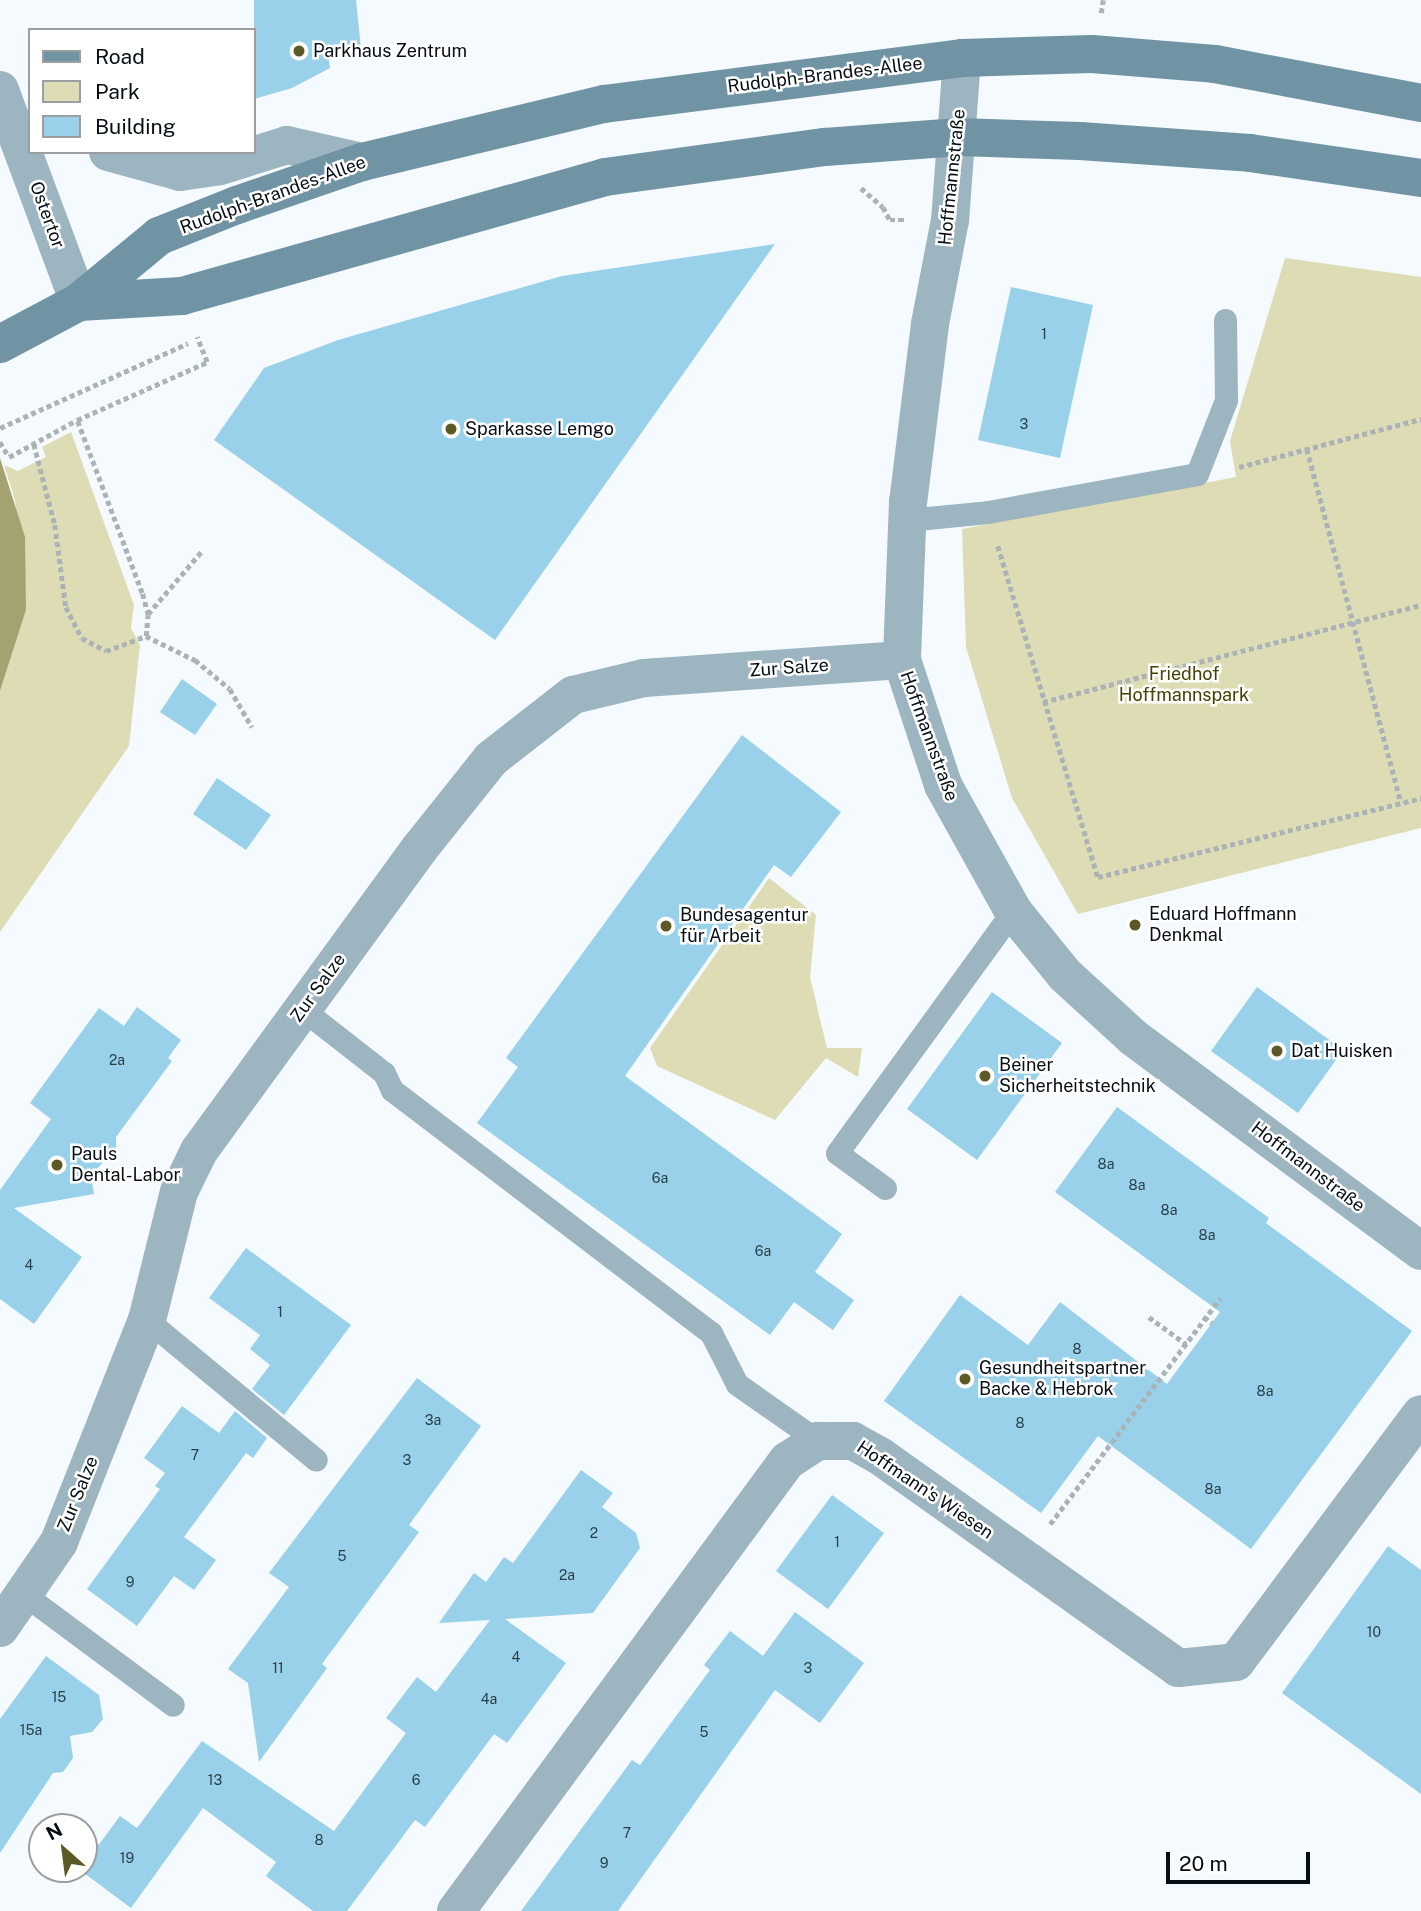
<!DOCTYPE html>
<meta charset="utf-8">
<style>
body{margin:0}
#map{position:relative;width:1421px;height:1911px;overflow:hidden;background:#f4fafd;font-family:"Public Sans",sans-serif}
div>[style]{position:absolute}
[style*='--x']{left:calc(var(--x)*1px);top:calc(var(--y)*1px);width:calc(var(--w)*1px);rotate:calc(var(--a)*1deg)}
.green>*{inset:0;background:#dddcb5}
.water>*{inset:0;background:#a4a271}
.building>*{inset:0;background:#98d1e9}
.path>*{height:4.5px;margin-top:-2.25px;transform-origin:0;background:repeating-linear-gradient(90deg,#acb3b7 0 5px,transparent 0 8.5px)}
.lane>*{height:23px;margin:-11.5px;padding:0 11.5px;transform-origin:11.5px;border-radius:11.5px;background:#9db5c0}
.street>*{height:38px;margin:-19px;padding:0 19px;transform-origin:19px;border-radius:19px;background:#9db5c0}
.secondary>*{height:38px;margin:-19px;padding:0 19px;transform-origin:19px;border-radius:19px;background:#7094a4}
.dots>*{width:19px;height:19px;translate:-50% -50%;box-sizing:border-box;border:4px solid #fff;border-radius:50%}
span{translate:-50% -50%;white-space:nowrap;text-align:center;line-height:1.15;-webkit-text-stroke:5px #fff;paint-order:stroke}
.number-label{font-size:14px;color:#293f48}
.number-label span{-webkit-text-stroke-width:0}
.poi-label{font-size:18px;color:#040e13}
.left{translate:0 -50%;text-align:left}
.street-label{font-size:18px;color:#040e13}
.park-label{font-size:18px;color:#464202}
.legend{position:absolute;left:28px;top:28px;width:228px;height:126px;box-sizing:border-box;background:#fff;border:2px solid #9b9fa1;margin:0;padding:9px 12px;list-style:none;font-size:21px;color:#040e13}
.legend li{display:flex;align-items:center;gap:14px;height:35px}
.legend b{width:35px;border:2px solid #9b9fa1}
.north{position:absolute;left:28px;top:1813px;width:70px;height:70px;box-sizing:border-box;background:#fff;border:2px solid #9b9fa1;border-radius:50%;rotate:332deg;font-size:19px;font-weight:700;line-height:28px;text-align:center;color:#040e13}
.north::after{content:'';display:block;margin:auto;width:24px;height:32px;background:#5c5926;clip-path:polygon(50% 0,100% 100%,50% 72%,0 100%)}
.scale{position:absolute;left:1166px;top:1852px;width:144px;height:32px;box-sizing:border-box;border:4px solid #040e13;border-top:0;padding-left:9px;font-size:21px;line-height:24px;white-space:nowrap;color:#040e13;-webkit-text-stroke:5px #fff;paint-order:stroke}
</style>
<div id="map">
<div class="green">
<i style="clip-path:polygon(1285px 258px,1421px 277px,1421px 828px,1078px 914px,1012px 798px,966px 647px,962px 529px,1236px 477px,1230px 441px)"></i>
<i style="clip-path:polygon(71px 432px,134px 605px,131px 628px,140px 645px,129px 746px,0 932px,0 691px,26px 610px,15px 500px,4px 465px,18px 471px,46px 457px,42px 447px)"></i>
<i style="clip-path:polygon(769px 878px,816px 915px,810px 977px,827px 1048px,862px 1048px,858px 1077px,826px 1058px,775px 1120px,657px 1066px,650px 1048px)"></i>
</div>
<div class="water">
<i style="clip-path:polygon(0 458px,25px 537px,26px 610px,0 691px)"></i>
</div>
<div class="building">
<i style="clip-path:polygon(254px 0,356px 0,361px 49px,328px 53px,330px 68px,292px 88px,254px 99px)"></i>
<i style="clip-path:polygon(775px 244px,495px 640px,214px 440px,264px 368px,338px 340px,562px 276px)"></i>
<i style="clip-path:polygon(1011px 287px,1093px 305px,1060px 458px,978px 440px)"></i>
<i style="clip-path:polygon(182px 679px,217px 704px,195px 735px,160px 712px)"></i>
<i style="clip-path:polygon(742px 735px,841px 812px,791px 877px,774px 865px,625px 1076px,842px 1234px,815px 1272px,854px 1300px,833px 1330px,794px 1302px,770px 1335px,477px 1123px,518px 1067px,506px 1058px)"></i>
<i style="clip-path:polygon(217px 778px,271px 815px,246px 850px,193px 814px)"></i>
<i style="clip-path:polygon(1257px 987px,1343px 1050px,1298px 1113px,1211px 1051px)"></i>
<i style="clip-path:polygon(992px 992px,1062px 1043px,977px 1160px,907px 1109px)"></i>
<i style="clip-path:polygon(137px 1007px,181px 1040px,168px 1058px,172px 1061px,116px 1137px,116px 1147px,91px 1176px,94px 1194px,14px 1208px,82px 1257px,34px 1324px,0 1299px,0 1190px,51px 1119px,30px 1103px,99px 1008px,124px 1026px)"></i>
<i style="clip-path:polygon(1117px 1107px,1269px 1218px,1266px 1223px,1412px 1331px,1251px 1549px,1098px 1436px,1041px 1513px,884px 1401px,960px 1295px,1028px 1345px,1060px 1302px,1167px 1384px,1220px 1312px,1055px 1192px)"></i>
<i style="clip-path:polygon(246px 1248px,351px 1325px,284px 1415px,252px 1389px,270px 1365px,250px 1349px,260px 1335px,209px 1298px)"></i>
<i style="clip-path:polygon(417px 1378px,481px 1426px,409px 1525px,419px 1532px,322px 1664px,327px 1668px,259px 1762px,248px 1683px,228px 1669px,289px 1587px,269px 1573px)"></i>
<i style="clip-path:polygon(182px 1406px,219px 1433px,235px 1411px,267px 1438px,253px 1458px,246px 1453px,184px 1537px,216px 1560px,194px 1590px,174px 1576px,137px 1626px,87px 1589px,160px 1489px,155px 1486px,165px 1473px,144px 1458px)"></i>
<i style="clip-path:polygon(581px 1470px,613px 1493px,602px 1507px,636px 1533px,640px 1548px,593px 1613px,505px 1619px,566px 1663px,507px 1743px,494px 1734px,425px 1827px,415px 1820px,347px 1911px,313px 1911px,266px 1876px,276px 1862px,203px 1808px,131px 1908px,80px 1870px,120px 1816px,137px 1828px,202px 1741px,334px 1831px,406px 1733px,386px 1718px,417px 1677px,436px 1692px,490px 1620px,439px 1623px,474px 1573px,486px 1582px,504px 1557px,513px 1563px)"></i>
<i style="clip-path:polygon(832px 1495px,884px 1533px,828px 1609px,776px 1571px)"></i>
<i style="clip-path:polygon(1388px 1546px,1421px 1570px,1421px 1794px,1282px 1693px)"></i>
<i style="clip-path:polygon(795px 1612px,864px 1663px,820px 1723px,775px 1690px,618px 1911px,521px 1911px,632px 1760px,640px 1765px,710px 1670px,704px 1665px,730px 1631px,763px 1656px)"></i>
<i style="clip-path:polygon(46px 1656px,99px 1695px,103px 1719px,92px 1732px,70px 1736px,73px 1758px,63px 1772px,53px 1773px,0 1853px,0 1719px)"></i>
</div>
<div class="path">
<i style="--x:1101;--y:13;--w:13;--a:-81"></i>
<i style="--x:861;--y:188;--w:29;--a:41"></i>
<i style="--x:883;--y:207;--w:15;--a:62"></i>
<i style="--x:890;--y:220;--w:17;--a:0"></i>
<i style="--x:0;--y:428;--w:206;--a:-24.3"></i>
<i style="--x:0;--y:442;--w:17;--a:59"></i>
<i style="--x:9;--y:457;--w:77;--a:-28.6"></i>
<i style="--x:34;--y:444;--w:84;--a:75.5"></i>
<i style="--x:55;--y:525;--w:83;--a:82.4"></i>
<i style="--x:66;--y:607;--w:35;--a:63"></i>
<i style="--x:82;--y:638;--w:27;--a:28"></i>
<i style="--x:106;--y:651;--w:43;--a:-20.6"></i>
<i style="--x:1307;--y:449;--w:366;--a:75.1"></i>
<i style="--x:1239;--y:467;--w:188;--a:-14.8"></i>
<i style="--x:998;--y:546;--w:346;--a:73.2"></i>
<i style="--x:1098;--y:877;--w:333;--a:-13.7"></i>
<i style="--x:148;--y:614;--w:82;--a:-49.5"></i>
<i style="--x:146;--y:636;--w:21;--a:-85"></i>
<i style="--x:148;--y:615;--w:23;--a:-105"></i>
<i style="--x:142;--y:593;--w:185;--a:-110.6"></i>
<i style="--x:77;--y:420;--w:142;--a:-24"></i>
<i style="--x:207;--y:362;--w:27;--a:-112"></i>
<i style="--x:146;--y:636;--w:55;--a:26.1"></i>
<i style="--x:195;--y:660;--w:45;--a:39.6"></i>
<i style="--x:230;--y:689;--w:44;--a:59.9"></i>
<i style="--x:1043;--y:702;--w:390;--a:-14.4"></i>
<i style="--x:1149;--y:1317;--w:46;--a:36.1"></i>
<i style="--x:1204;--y:1317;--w:10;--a:37"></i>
<i style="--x:1050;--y:1524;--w:283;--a:-53"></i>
</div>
<div class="lane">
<i style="--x:907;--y:520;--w:81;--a:-5.6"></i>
<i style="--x:988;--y:512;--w:212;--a:-10.3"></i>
<i style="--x:1197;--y:474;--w:79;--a:-68.6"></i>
<i style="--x:1226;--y:400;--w:80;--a:-90.7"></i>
<i style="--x:302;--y:1009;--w:104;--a:38"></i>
<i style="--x:384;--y:1073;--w:19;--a:65"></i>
<i style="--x:392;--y:1090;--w:401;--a:37.3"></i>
<i style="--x:711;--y:1333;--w:57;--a:63"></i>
<i style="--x:737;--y:1384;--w:99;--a:35.1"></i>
<i style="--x:885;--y:1188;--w:59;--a:-143.9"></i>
<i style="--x:837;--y:1153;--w:299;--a:-54"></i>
<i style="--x:147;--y:1320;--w:219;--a:39.6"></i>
<i style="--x:25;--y:1595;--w:184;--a:36.6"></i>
</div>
<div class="street">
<i style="--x:962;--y:58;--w:162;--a:94.2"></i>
<i style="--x:950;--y:220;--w:106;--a:100.9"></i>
<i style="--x:930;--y:324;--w:179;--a:97"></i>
<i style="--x:908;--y:502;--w:158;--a:92.2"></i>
<i style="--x:902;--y:660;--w:132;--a:71.8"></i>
<i style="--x:943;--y:785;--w:144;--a:60.9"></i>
<i style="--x:1013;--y:911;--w:82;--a:50.9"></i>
<i style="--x:1065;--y:975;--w:93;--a:42.4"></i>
<i style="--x:1134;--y:1038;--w:357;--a:36.6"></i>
<i style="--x:0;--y:90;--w:226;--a:69.6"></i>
<i style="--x:108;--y:152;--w:75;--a:15.5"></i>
<i style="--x:180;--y:172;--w:40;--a:-8.5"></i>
<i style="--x:220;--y:166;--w:70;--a:-17.4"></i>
<i style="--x:287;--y:145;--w:77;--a:12.8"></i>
<i style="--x:0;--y:1628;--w:104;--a:-55.5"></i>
<i style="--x:59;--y:1542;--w:239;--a:-68.4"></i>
<i style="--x:147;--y:1320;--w:132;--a:-76"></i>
<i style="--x:179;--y:1192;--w:46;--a:-64"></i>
<i style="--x:199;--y:1151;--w:375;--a:-53.9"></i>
<i style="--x:420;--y:848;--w:114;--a:-51.4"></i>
<i style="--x:491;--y:759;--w:104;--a:-38"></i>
<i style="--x:573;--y:695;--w:73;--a:-13.5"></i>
<i style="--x:644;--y:678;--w:259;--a:-4"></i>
<i style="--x:456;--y:1911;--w:559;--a:-53.66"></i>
<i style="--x:787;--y:1461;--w:37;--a:-33"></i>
<i style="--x:818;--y:1441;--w:35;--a:0"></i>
<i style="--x:853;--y:1441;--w:31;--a:29"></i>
<i style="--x:880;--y:1456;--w:366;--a:35.4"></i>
<i style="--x:1178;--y:1668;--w:58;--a:-5.9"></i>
<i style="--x:1236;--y:1662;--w:309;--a:-53.3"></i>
</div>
<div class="secondary">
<i style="--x:79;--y:302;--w:103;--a:-3.3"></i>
<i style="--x:182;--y:296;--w:439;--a:-15.7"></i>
<i style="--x:605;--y:177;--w:222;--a:-7.8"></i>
<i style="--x:825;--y:147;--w:134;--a:-4.3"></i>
<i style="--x:959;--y:137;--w:121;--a:1.9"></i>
<i style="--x:1080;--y:141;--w:170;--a:4"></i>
<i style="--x:1250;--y:153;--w:173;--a:8.3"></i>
<i style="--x:0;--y:344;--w:89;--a:-28"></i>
<i style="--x:79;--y:302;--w:104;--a:-39.5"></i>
<i style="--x:159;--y:236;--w:84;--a:-21.7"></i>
<i style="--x:237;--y:205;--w:132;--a:-19"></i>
<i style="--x:362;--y:162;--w:249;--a:-13.5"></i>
<i style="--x:604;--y:104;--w:361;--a:-7.3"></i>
<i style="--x:962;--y:58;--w:130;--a:-1.8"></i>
<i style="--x:1092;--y:54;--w:123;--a:4.6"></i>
<i style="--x:1215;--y:64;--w:210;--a:10.7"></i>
</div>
<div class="dots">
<i style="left:299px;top:51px;background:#5c5926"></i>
<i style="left:451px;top:429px;background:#5c5926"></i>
<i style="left:1135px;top:925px;background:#5c5926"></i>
<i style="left:666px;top:926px;background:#5c5926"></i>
<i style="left:1277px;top:1051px;background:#5c5926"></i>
<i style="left:985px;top:1076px;background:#5c5926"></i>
<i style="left:57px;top:1165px;background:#5c5926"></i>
<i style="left:965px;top:1379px;background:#5c5926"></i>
</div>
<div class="number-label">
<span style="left:1044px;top:334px">1</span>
<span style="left:1024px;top:424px">3</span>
<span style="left:117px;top:1060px">2a</span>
<span style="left:1106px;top:1164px">8a</span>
<span style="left:660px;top:1178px">6a</span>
<span style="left:1137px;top:1185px">8a</span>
<span style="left:1169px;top:1210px">8a</span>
<span style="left:1207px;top:1235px">8a</span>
<span style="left:763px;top:1251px">6a</span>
<span style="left:29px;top:1265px">4</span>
<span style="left:280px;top:1312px">1</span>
<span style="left:1077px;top:1349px">8</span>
<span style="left:1265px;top:1391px">8a</span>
<span style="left:433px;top:1420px">3a</span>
<span style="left:1020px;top:1423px">8</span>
<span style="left:195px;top:1455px">7</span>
<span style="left:407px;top:1460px">3</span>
<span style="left:1213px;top:1489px">8a</span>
<span style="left:594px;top:1533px">2</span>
<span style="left:837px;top:1542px">1</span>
<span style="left:342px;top:1556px">5</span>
<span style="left:567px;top:1575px">2a</span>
<span style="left:130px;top:1582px">9</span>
<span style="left:1374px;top:1632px">10</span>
<span style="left:516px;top:1657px">4</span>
<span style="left:278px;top:1668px">11</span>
<span style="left:808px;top:1668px">3</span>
<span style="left:59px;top:1697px">15</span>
<span style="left:489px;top:1699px">4a</span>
<span style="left:31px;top:1730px">15a</span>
<span style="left:704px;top:1732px">5</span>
<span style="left:215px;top:1780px">13</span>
<span style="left:416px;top:1780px">6</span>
<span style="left:627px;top:1833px">7</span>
<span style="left:319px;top:1840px">8</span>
<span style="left:127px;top:1858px">19</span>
<span style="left:604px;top:1863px">9</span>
</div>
<div class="poi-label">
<span class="left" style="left:313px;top:51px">Parkhaus Zentrum</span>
<span class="left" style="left:465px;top:429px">Sparkasse Lemgo</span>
<span class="left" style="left:1149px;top:925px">Eduard Hoffmann<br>Denkmal</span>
<span class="left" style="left:680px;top:926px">Bundesagentur<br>für Arbeit</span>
<span class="left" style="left:1291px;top:1051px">Dat Huisken</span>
<span class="left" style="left:999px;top:1076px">Beiner<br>Sicherheitstechnik</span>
<span class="left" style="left:71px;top:1165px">Pauls<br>Dental-Labor</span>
<span class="left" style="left:979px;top:1379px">Gesundheitspartner<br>Backe &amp; Hebrok</span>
</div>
<div class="street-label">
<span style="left:825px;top:75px;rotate:-7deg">Rudolph-Brandes-Allee</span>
<span style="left:952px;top:177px;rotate:-84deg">Hoffmannstraße</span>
<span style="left:273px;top:195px;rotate:-20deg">Rudolph-Brandes-Allee</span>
<span style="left:47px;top:215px;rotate:70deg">Ostertor</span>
<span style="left:789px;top:668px;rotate:-4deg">Zur Salze</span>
<span style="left:929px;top:736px;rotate:70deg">Hoffmannstraße</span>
<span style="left:318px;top:988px;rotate:-54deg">Zur Salze</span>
<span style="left:1308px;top:1167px;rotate:37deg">Hoffmannstraße</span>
<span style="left:925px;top:1490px;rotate:34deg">Hoffmann's Wiesen</span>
<span style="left:78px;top:1494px;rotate:-68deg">Zur Salze</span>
</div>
<div class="park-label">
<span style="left:1184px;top:685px">Friedhof<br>Hoffmannspark</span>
</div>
<ul class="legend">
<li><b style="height:9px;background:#7094a4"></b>Road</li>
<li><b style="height:19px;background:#dddcb5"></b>Park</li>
<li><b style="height:19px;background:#98d1e9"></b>Building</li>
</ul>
<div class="north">N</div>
<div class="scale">20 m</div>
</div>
